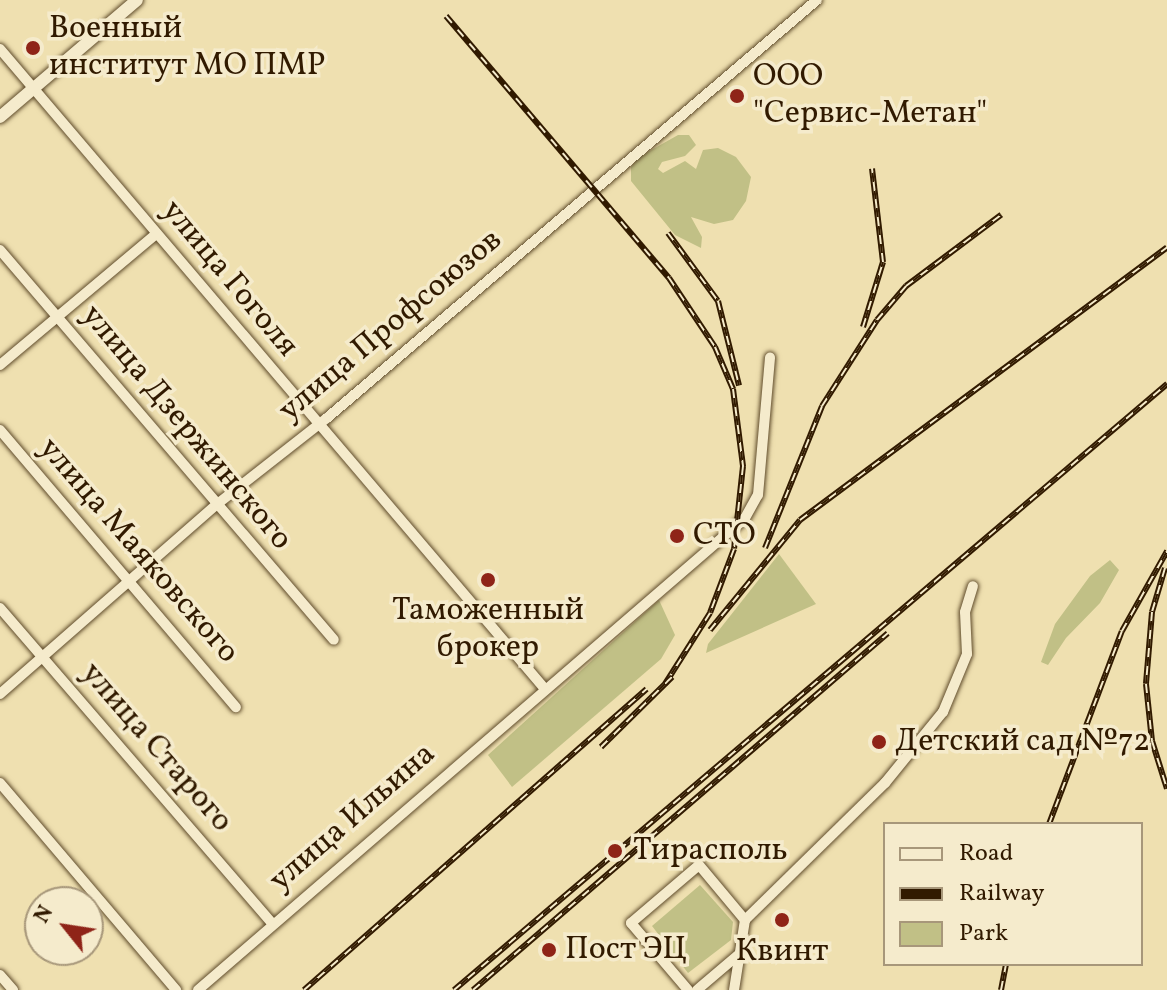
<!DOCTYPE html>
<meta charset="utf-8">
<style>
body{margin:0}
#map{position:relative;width:1167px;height:990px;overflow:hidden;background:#efe0b0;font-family:Vollkorn,serif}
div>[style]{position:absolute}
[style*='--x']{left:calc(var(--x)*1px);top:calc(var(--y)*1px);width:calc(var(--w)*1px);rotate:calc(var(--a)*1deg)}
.green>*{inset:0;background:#c1c086}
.roads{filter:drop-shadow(0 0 2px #604c2c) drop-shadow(0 0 2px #604c2c)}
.minor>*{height:10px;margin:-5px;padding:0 5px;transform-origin:5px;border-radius:5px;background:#f5ebcc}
.tertiary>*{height:12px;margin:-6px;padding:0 6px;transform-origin:6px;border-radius:6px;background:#f5ebcc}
.rail>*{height:6px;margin-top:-3px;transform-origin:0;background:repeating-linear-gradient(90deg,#f5ebcc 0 9px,#311a00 0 18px);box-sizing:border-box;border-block:2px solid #311a00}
.dots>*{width:22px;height:22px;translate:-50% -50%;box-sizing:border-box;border:4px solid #f5ebcc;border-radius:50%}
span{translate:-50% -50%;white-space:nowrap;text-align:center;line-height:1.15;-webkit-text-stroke:7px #f5ebcc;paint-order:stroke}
.poi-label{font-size:32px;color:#311a00}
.left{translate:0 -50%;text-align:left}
.street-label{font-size:32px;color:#311a00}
.legend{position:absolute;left:883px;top:822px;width:260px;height:144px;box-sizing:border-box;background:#f5ebcc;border:2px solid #a7977a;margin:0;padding:10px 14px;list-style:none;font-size:24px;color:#311a00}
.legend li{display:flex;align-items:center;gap:16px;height:40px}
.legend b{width:40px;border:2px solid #a7977a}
.north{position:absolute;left:24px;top:886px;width:80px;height:80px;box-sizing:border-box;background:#f5ebcc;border:2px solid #a7977a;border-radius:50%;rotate:300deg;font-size:22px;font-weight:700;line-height:32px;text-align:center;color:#311a00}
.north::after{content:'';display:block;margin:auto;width:28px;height:36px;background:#8f2418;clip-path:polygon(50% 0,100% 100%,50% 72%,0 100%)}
</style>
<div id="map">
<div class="green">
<i style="clip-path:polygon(678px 135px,689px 135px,696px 145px,685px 156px,662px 162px,658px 169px,663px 173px,685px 161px,696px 169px,703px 150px,718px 148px,736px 157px,751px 177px,746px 201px,733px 220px,714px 224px,691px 217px,702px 237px,701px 248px,675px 235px,631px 181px,631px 167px,639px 157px)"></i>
<i style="clip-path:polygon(779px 554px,816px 604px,706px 653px,708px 644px)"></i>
<i style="clip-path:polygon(1110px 560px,1119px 570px,1100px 603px,1066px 638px,1048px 665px,1041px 662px,1055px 624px,1090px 576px)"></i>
<i style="clip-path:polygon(659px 600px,675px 635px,661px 659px,512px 787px,488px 755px)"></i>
<i style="clip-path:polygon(700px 885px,733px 922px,731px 940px,688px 973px,652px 926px)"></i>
</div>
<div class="roads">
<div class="minor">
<i style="--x:0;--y:49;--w:839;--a:49.59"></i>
<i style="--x:0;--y:250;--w:513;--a:49.42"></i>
<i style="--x:0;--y:365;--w:204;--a:-40"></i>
<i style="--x:0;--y:430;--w:364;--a:49.6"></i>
<i style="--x:0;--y:608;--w:416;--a:49.2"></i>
<i style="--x:0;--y:694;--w:287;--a:-41.2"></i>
<i style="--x:216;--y:505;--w:141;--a:-38.1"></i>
<i style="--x:327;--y:418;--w:644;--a:-40.47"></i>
<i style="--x:0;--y:783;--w:272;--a:49.6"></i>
<i style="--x:0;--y:975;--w:20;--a:49"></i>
<i style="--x:198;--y:990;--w:722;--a:-40.79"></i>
<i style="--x:745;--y:518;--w:26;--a:-61"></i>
<i style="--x:758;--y:495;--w:138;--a:-85"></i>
<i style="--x:688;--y:990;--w:88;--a:-130.4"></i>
<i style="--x:631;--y:923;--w:89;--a:-40.5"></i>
<i style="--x:699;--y:865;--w:72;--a:50.1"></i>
<i style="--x:697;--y:990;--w:54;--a:-40.5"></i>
<i style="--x:734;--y:990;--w:71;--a:-81.1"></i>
<i style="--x:745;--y:920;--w:196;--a:-44.4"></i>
<i style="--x:885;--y:783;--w:92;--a:-50.8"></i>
<i style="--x:943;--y:712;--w:63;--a:-67.5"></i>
<i style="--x:967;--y:654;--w:42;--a:-92.7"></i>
<i style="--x:965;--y:612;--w:27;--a:-73"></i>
</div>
<div class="tertiary">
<i style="--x:0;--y:117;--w:180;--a:-40.5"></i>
</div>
</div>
<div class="rail">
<i style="--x:446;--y:16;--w:344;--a:49.6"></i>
<i style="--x:669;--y:278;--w:83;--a:56.3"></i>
<i style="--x:715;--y:347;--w:46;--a:66.8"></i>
<i style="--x:733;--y:389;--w:78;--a:82.6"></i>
<i style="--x:743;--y:466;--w:83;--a:96.2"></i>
<i style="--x:734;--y:549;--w:68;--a:110.6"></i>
<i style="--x:710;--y:613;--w:84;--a:122.4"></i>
<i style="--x:668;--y:233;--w:84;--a:53.7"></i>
<i style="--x:718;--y:301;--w:87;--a:76"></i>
<i style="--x:863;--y:327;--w:68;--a:-72.9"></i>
<i style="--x:883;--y:262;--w:94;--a:-96.7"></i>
<i style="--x:765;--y:548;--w:153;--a:-68.1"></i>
<i style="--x:822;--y:406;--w:102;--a:-57.4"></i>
<i style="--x:877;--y:320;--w:45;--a:-49.5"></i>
<i style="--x:906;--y:286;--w:119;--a:-36.8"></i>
<i style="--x:1165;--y:568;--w:46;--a:106.5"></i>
<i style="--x:1152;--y:612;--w:72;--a:94.8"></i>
<i style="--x:1146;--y:684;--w:57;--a:84"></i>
<i style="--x:1152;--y:741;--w:50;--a:72.6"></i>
<i style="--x:710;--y:630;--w:142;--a:-50.7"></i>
<i style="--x:800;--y:520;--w:457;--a:-36.6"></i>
<i style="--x:601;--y:747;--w:100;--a:-44.6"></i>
<i style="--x:1049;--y:824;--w:206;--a:-69.3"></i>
<i style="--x:1122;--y:631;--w:92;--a:-60.6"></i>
<i style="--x:304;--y:990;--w:456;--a:-41.3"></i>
<i style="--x:454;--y:990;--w:936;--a:-40.36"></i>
<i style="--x:473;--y:990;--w:547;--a:-40.7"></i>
<i style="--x:1001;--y:990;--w:26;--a:-79"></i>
</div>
<div class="dots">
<i style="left:33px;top:48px;background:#8f2418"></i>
<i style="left:737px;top:96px;background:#8f2418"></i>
<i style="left:677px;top:536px;background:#8f2418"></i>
<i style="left:488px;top:580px;background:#8f2418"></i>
<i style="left:879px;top:742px;background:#8f2418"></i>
<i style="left:615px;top:851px;background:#8f2418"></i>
<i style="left:782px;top:920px;background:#8f2418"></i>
<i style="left:549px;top:950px;background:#8f2418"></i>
</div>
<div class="poi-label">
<span class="left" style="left:49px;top:48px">Военный<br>институт МО ПМР</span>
<span class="left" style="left:753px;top:96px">ООО<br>"Сервис-Метан"</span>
<span class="left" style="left:693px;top:536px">СТО</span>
<span style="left:488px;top:630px">Таможенный<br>брокер</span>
<span class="left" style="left:895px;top:742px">Детский сад №72</span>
<span class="left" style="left:633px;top:851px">Тирасполь</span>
<span class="left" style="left:565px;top:950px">Пост ЭЦ</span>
<span style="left:782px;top:952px">Квинт</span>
</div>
<div class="street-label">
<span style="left:229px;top:279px;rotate:50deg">улица Гоголя</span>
<span style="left:391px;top:326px;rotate:-40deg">улица Профсоюзов</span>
<span style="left:186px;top:428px;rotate:50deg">улица Дзержинского</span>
<span style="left:138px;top:551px;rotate:49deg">улица Маяковского</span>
<span style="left:156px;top:748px;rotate:49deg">улица Старого</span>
<span style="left:353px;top:818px;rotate:-41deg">улица Ильина</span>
</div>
<ul class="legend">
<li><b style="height:10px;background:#f5ebcc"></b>Road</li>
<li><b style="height:10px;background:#311a00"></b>Railway</li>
<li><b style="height:22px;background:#c1c086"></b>Park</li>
</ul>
<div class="north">N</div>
</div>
